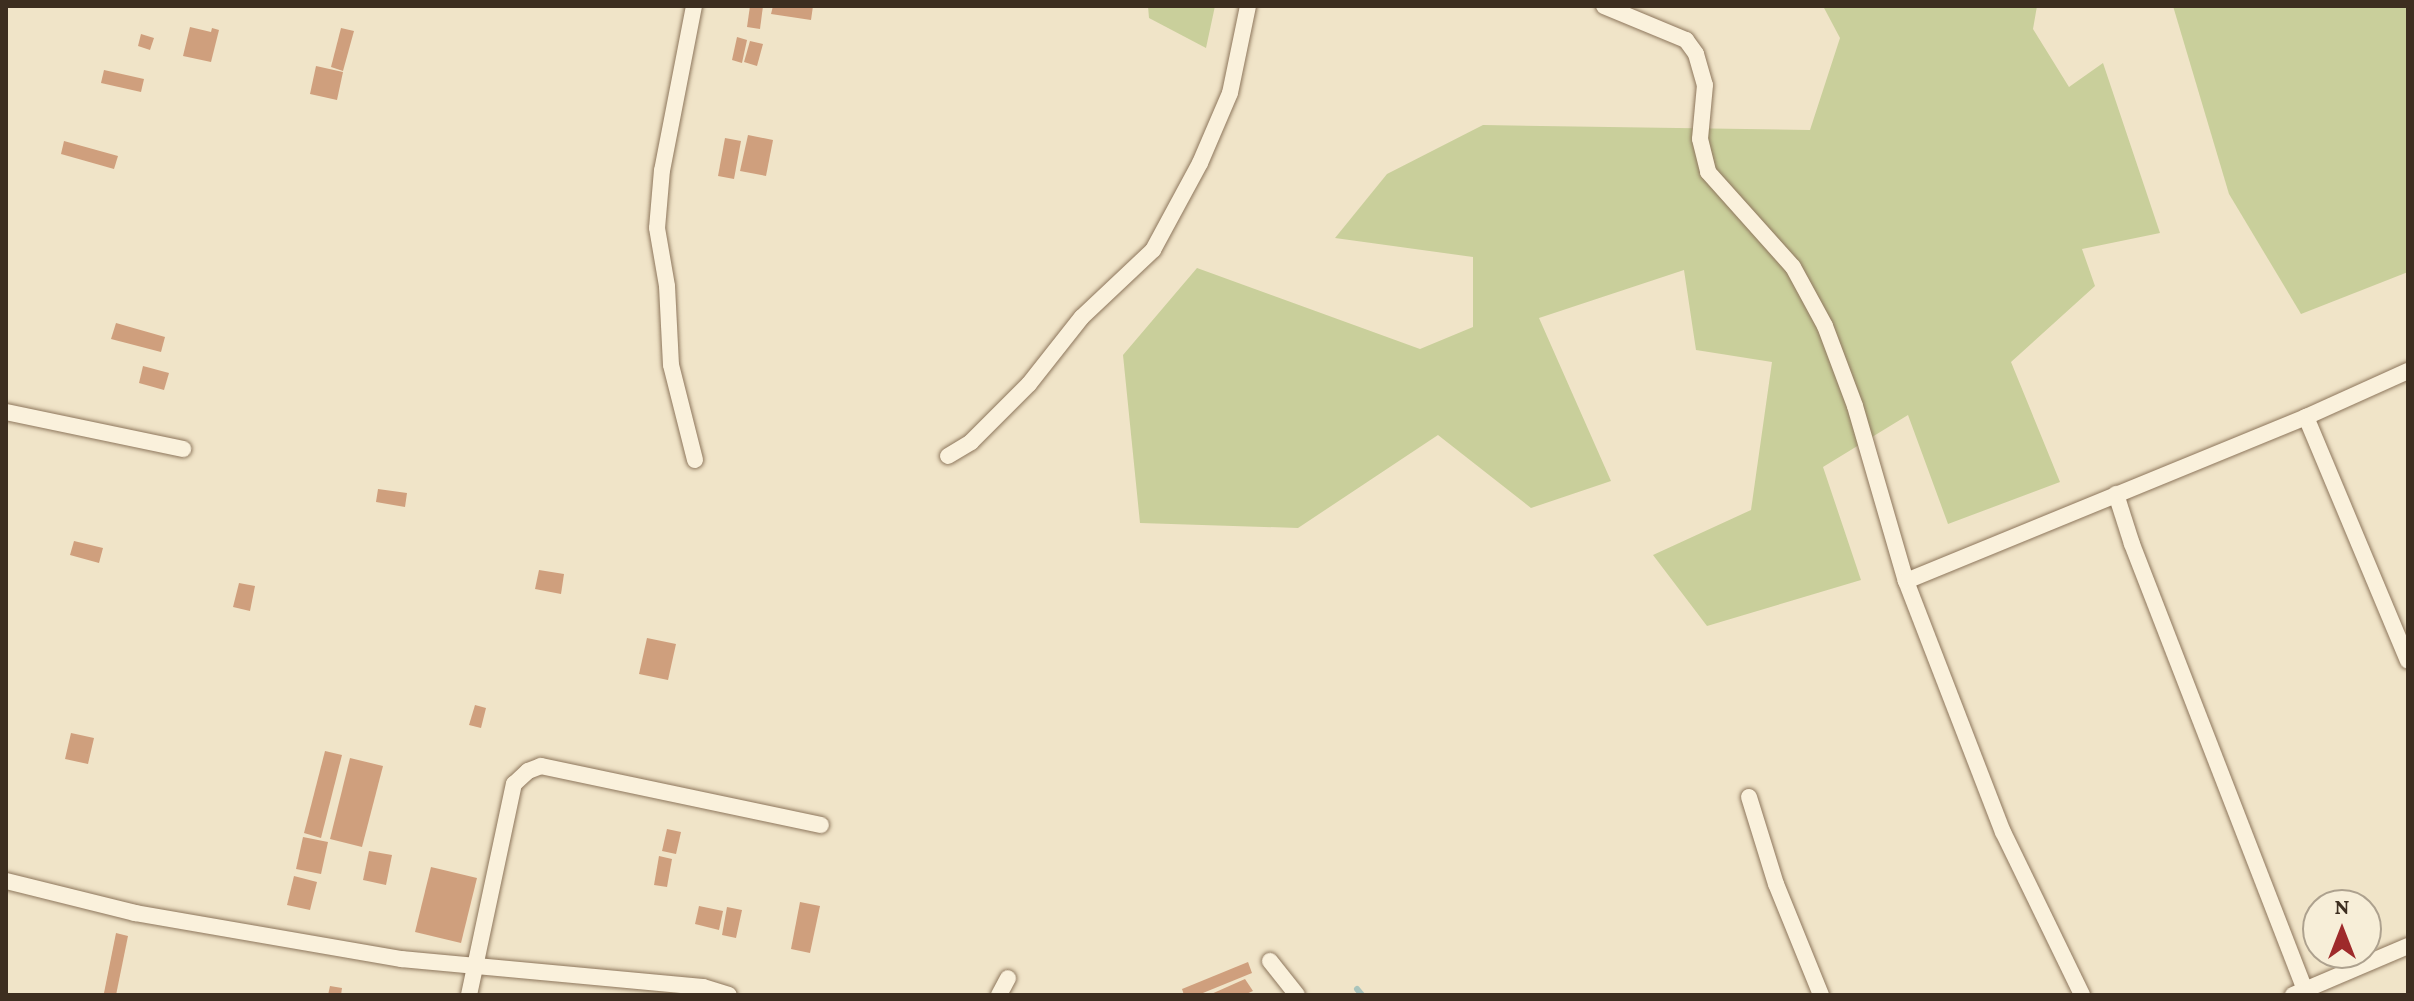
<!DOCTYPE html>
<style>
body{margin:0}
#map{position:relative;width:2414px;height:1001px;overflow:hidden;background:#f0e4c8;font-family:"Crimson Pro",serif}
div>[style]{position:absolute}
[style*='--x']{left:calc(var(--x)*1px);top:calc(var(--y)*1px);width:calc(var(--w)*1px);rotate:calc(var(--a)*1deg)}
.green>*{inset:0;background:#c9cf9b}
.stream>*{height:6px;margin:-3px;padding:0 3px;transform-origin:3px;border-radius:3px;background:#a9c4bc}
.building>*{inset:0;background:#cf9f7d}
.roads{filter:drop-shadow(0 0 2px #8d765c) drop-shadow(0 0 2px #8d765c)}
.minor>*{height:16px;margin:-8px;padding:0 8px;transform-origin:8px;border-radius:8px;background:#faf1dc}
span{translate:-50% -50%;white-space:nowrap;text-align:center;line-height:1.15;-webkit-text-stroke:7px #f7eed8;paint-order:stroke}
.frame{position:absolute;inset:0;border:8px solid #3d2e20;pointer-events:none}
.north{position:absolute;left:2302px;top:889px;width:80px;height:80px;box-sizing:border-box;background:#f7eed8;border:2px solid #ada18e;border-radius:50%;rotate:0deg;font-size:22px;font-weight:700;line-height:32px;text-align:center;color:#3d2e20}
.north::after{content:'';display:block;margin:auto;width:28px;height:36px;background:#9e2a2b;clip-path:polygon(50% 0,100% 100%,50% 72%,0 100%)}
</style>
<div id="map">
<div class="green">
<i style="clip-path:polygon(1148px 6px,1215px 6px,1206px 48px,1149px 18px)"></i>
<i style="clip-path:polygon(1823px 6px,2037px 6px,2033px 29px,2069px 87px,2103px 63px,2160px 233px,2082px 249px,2095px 286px,2011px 362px,2060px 482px,1948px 524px,1908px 415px,1823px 467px,1861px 580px,1707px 626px,1653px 555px,1751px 510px,1772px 362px,1696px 350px,1684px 270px,1539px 318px,1611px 481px,1531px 508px,1438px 435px,1298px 528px,1140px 523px,1123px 355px,1197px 268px,1420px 349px,1473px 327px,1473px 257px,1335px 238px,1387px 174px,1483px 125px,1810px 130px,1840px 38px)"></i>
<i style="clip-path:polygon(2173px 6px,2408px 6px,2408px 272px,2301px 314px,2229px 194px)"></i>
</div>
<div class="stream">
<i style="--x:1357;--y:989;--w:8;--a:50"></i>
</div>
<div class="building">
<i style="clip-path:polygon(750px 6px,763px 6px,760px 29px,747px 27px)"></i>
<i style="clip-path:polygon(773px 6px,813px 6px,811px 20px,771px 14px)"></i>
<i style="clip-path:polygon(190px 27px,211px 32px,212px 28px,219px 30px,211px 62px,183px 56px)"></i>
<i style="clip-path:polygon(341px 28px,354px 31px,343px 71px,331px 67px)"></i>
<i style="clip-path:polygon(141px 34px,154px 38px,150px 50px,138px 46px)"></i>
<i style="clip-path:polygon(737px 37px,747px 40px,742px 63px,732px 60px)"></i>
<i style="clip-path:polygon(750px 41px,763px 44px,757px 66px,744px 62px)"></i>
<i style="clip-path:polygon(316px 66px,343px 72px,337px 100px,310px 94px)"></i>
<i style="clip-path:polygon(104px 70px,144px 79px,141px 92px,101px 83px)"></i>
<i style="clip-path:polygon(748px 135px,773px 140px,766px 176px,740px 171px)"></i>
<i style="clip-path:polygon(725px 138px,741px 141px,734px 179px,718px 176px)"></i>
<i style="clip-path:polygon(64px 141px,118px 156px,114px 169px,61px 154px)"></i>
<i style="clip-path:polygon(116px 323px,165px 337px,161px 352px,111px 339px)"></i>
<i style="clip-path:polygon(143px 366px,169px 373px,164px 390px,139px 383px)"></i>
<i style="clip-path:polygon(378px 489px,407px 493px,405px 507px,376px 502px)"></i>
<i style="clip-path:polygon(74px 541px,103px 548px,99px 563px,70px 555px)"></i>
<i style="clip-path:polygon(539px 570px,564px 574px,561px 594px,535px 589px)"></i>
<i style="clip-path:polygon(239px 583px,255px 586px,250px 611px,233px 607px)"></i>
<i style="clip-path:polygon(647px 638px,676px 644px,668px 680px,639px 674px)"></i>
<i style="clip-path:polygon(475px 705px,486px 708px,481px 728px,469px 725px)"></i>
<i style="clip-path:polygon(71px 733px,94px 738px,88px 764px,65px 759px)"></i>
<i style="clip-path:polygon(325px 751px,342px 755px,321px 838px,304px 833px)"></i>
<i style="clip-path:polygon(350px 758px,383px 766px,362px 847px,330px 839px)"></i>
<i style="clip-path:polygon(667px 829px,681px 832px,676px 854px,662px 851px)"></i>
<i style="clip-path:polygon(303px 837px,328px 842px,321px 874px,296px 869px)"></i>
<i style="clip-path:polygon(369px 851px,392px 855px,386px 885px,363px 880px)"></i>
<i style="clip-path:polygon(659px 856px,672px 859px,667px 887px,654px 885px)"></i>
<i style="clip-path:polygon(431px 867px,477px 878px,461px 943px,415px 932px)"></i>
<i style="clip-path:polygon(294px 876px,317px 882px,310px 910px,287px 905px)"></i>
<i style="clip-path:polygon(800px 902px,820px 906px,810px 953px,791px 949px)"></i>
<i style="clip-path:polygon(699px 906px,723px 911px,719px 930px,695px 924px)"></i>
<i style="clip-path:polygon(727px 907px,742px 910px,736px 938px,722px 935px)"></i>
<i style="clip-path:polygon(116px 933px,128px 936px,116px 995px,104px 993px)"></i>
<i style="clip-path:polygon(1248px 962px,1252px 973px,1198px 995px,1184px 995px,1182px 989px)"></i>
<i style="clip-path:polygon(1245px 979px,1253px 991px,1244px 995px,1209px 995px)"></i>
<i style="clip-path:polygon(330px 986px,342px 988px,341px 995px,328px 995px)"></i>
</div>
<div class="roads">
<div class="minor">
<i style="--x:694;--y:6;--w:167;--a:101"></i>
<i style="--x:662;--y:170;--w:58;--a:94.9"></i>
<i style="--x:657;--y:228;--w:59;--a:80.2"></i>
<i style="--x:667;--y:286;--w:79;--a:87.1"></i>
<i style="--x:671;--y:365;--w:98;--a:75.8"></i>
<i style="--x:1604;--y:6;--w:89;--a:22.5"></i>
<i style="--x:1686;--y:40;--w:17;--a:54"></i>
<i style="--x:1696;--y:54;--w:32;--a:74"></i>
<i style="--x:1705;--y:85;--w:54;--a:95.3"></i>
<i style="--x:1700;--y:139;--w:34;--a:76"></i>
<i style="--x:1708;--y:172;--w:127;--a:48.2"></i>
<i style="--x:1793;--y:267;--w:67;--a:61.5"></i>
<i style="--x:1825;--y:326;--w:85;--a:69.4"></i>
<i style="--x:1855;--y:406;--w:182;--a:73.8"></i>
<i style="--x:1906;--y:581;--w:269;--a:68.9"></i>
<i style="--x:2003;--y:832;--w:181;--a:64.1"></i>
<i style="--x:6;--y:412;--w:181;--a:11.8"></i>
<i style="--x:2306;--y:417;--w:264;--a:67.3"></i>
<i style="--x:948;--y:456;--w:27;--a:-31"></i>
<i style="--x:971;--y:442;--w:82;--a:-45"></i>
<i style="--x:1029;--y:384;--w:85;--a:-51.7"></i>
<i style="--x:1082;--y:317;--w:98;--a:-43.3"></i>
<i style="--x:1153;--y:250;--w:99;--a:-61.6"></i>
<i style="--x:1200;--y:163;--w:76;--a:-66.8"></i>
<i style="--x:1230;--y:93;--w:89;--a:-78.3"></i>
<i style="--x:2116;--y:494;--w:52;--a:72.3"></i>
<i style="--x:2132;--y:544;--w:478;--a:68.8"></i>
<i style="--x:1906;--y:581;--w:432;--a:-22.3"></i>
<i style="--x:2306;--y:417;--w:112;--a:-24.3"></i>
<i style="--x:1749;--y:797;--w:91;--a:72.8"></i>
<i style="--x:1776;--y:884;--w:120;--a:67.9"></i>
<i style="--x:6;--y:881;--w:133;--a:13.9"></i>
<i style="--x:135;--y:913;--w:270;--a:9.8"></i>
<i style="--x:401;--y:959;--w:303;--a:5.3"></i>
<i style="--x:703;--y:987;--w:27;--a:17"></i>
<i style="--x:1270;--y:961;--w:43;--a:51.5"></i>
<i style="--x:469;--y:995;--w:216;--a:-78"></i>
<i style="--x:514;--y:784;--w:19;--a:-43"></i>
<i style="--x:528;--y:771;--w:14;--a:-21"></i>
<i style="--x:541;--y:766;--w:286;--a:11.9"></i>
<i style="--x:999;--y:995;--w:19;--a:-62"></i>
<i style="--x:2293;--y:995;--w:125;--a:-23.1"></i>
</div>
</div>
<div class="frame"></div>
<div class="north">N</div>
</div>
